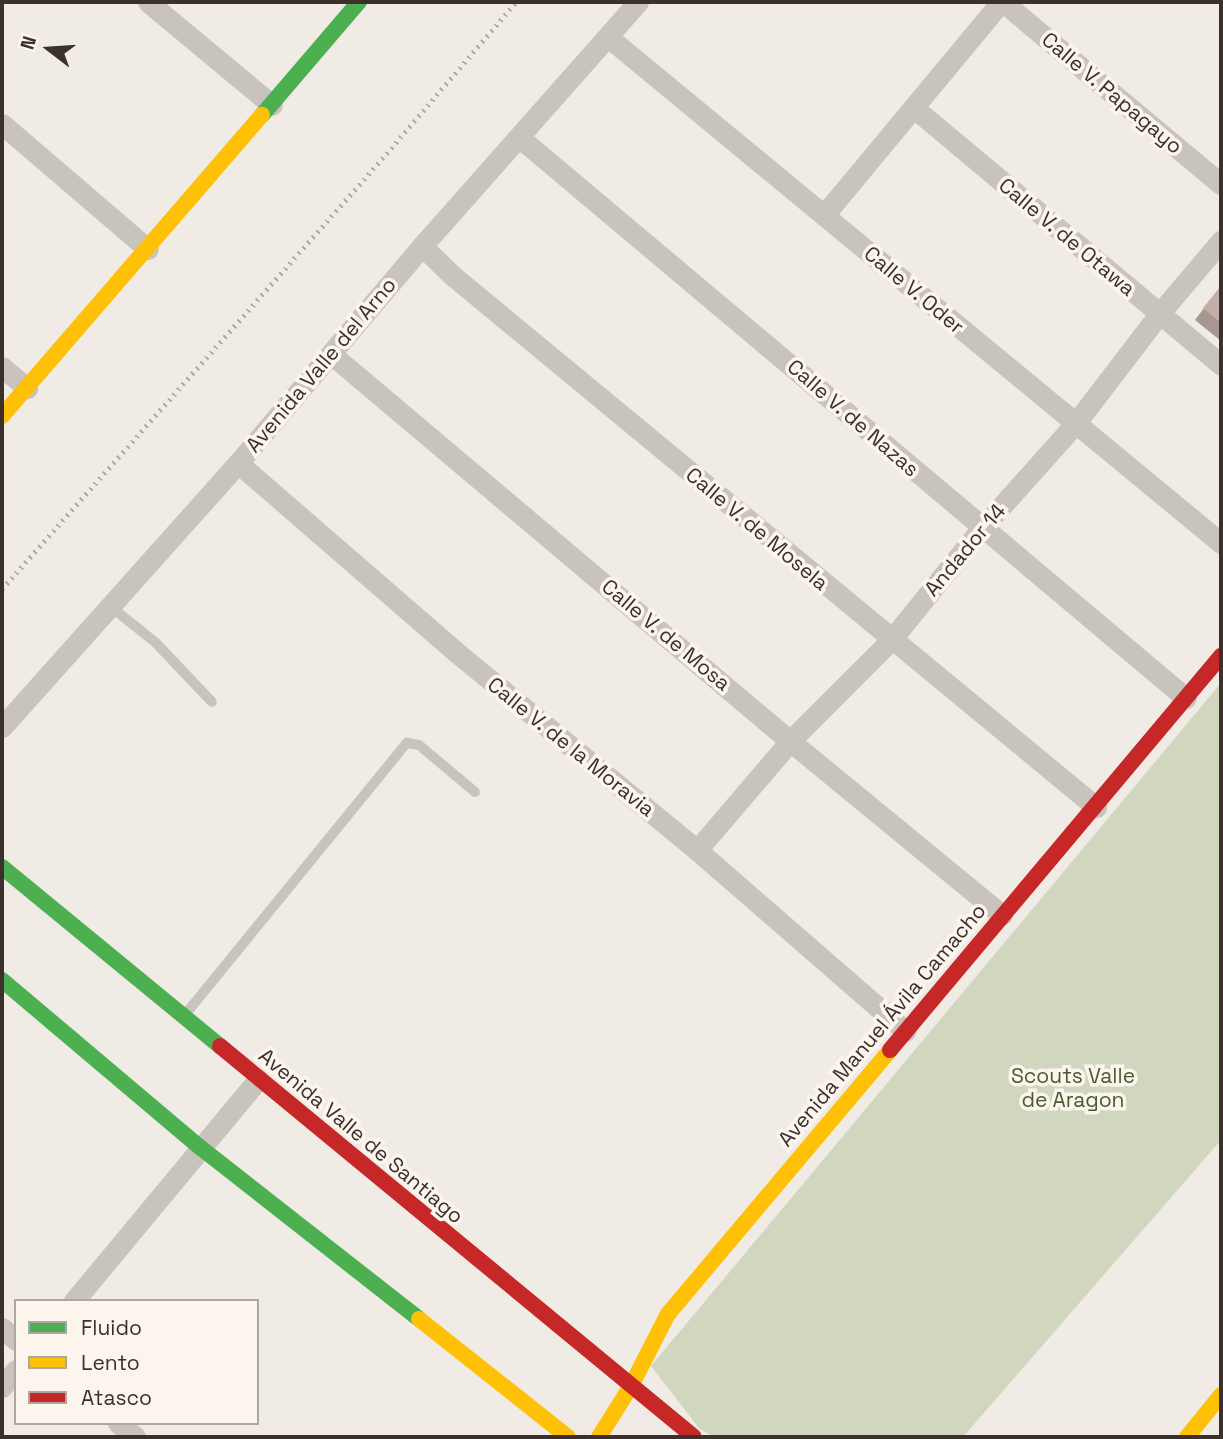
<!DOCTYPE html>
<meta charset="utf-8">
<style>
body{margin:0}
#map{position:relative;width:1223px;height:1439px;overflow:hidden;background:#f0ebe5;font-family:"Space Grotesk",sans-serif}
div>[style]{position:absolute}
[style*='--x']{left:calc(var(--x)*1px);top:calc(var(--y)*1px);width:calc(var(--w)*1px);rotate:calc(var(--a)*1deg)}
.green>*{inset:0;background:#d1d6bf}
.lane>*{height:10px;margin:-5px;padding:0 5px;transform-origin:5px;border-radius:5px;background:#c9c3be}
.street>*{height:21px;margin:-10.5px;padding:0 10.5px;transform-origin:10.5px;border-radius:10.5px;background:#c9c3be}
.fast>*{height:16px;margin:-8px;padding:0 8px;transform-origin:8px;border-radius:8px;background:#4caf50}
.slow>*{height:16px;margin:-8px;padding:0 8px;transform-origin:8px;border-radius:8px;background:#ffc107}
.jam>*{height:16px;margin:-8px;padding:0 8px;transform-origin:8px;border-radius:8px;background:#c62828}
.rail>*{height:5px;margin-top:-2.5px;transform-origin:0;background:repeating-linear-gradient(90deg,#b1aca8 0 2px,transparent 0 7px)}
.wall>*{inset:0;background:#a89690}
.building>*{inset:0;background:#c3afa7}
span{translate:-50% -50%;white-space:nowrap;text-align:center;line-height:1.15;-webkit-text-stroke:7px #fbf5ee;paint-order:stroke}
.street-label{font-size:21px;color:#3b302b}
.park-label{font-size:21px;color:#4a5a2e}
.frame{position:absolute;inset:0;border:4px solid #3b302b;pointer-events:none}
.legend{position:absolute;left:14px;top:1299px;width:245px;height:126px;box-sizing:border-box;background:#fbf5ee;border:2px solid #aea6a0;margin:0;padding:9px 12px;list-style:none;font-size:21px;color:#3b302b}
.legend li{display:flex;align-items:center;gap:14px;height:35px}
.legend b{width:35px;border:2px solid #aea6a0}
.north{position:absolute;left:14px;top:14px;width:70px;height:70px;-webkit-text-stroke:5px #fbf5ee;paint-order:stroke;rotate:287deg;font-size:19px;font-weight:700;line-height:28px;text-align:center;color:#3b302b}
.north::after{content:'';display:block;margin:auto;width:24px;height:32px;background:#3b302b;clip-path:polygon(50% 0,100% 100%,50% 72%,0 100%)}
</style>
<div id="map">
<div class="green">
<i style="clip-path:polygon(1221px 683px,1221px 1140px,963px 1437px,713px 1437px,699px 1428px,651px 1366px)"></i>
</div>
<div class="lane">
<i style="--x:110;--y:606;--w:59;--a:38.8"></i>
<i style="--x:156;--y:643;--w:81;--a:46.5"></i>
<i style="--x:184;--y:1016;--w:353;--a:-50.8"></i>
<i style="--x:407;--y:743;--w:12;--a:9"></i>
<i style="--x:419;--y:745;--w:73;--a:40"></i>
</div>
<div class="street">
<i style="--x:148;--y:2;--w:161;--a:39.7"></i>
<i style="--x:1003;--y:2;--w:284;--a:39.9"></i>
<i style="--x:608;--y:37;--w:795;--a:39.54"></i>
<i style="--x:914;--y:108;--w:400;--a:39.9"></i>
<i style="--x:2;--y:124;--w:192;--a:40.6"></i>
<i style="--x:520;--y:138;--w:870;--a:40.06"></i>
<i style="--x:824;--y:215;--w:277;--a:-50.3"></i>
<i style="--x:422;--y:246;--w:43;--a:44.1"></i>
<i style="--x:453;--y:276;--w:834;--a:39.55"></i>
<i style="--x:331;--y:354;--w:600;--a:40.14"></i>
<i style="--x:790;--y:741;--w:274;--a:39.4"></i>
<i style="--x:2;--y:367;--w:33;--a:40"></i>
<i style="--x:238;--y:463;--w:289;--a:40.9"></i>
<i style="--x:456;--y:652;--w:312;--a:39.4"></i>
<i style="--x:697;--y:850;--w:276;--a:41"></i>
<i style="--x:2;--y:727;--w:354;--a:-48.2"></i>
<i style="--x:238;--y:463;--w:285;--a:-49.7"></i>
<i style="--x:422;--y:246;--w:326;--a:-48.5"></i>
<i style="--x:697;--y:850;--w:143;--a:-49.5"></i>
<i style="--x:790;--y:741;--w:143;--a:-45"></i>
<i style="--x:891;--y:640;--w:143;--a:-51"></i>
<i style="--x:981;--y:529;--w:141;--a:-48.2"></i>
<i style="--x:1075;--y:424;--w:138;--a:-52.6"></i>
<i style="--x:1159;--y:314;--w:96;--a:-49.7"></i>
<i style="--x:74;--y:1301;--w:288;--a:-50.3"></i>
<i style="--x:2;--y:1328;--w:18;--a:41"></i>
<i style="--x:2;--y:1387;--w:22;--a:-51"></i>
<i style="--x:118;--y:1423;--w:22;--a:39"></i>
</div>
<div class="fast">
<i style="--x:262;--y:115;--w:149;--a:-49.4"></i>
<i style="--x:2;--y:867;--w:282;--a:39.4"></i>
<i style="--x:2;--y:980;--w:260;--a:40.2"></i>
<i style="--x:201;--y:1148;--w:277;--a:38.1"></i>
</div>
<div class="slow">
<i style="--x:2;--y:416;--w:398;--a:-49.2"></i>
<i style="--x:419;--y:1319;--w:190;--a:38.4"></i>
<i style="--x:599;--y:1437;--w:60;--a:-57.9"></i>
<i style="--x:631;--y:1386;--w:81;--a:-62.8"></i>
<i style="--x:668;--y:1314;--w:345;--a:-49.9"></i>
<i style="--x:1187;--y:1437;--w:54;--a:-51"></i>
</div>
<div class="jam">
<i style="--x:220;--y:1046;--w:614;--a:39.52"></i>
<i style="--x:890;--y:1050;--w:515;--a:-49.97"></i>
</div>
<div class="rail">
<i style="--x:2;--y:589;--w:574;--a:-48.53"></i>
<i style="--x:382;--y:159;--w:206;--a:-49.5"></i>
</div>
<div class="wall">
<i style="clip-path:polygon(1221px 286px,1221px 341px,1195px 320px)"></i>
</div>
<div class="building">
<i style="clip-path:polygon(1221px 286px,1221px 323px,1203px 308px)"></i>
</div>
<div class="street-label">
<span style="left:1112px;top:93px;rotate:40deg">Calle V. Papagayo</span>
<span style="left:1067px;top:237px;rotate:40deg">Calle V. de Otawa</span>
<span style="left:914px;top:290px;rotate:40deg">Calle V. Oder</span>
<span style="left:321px;top:365px;rotate:-50deg">Avenida Valle del Arno</span>
<span style="left:853px;top:418px;rotate:41deg">Calle V. de Nazas</span>
<span style="left:757px;top:529px;rotate:40deg">Calle V. de Mosela</span>
<span style="left:965px;top:550px;rotate:-50deg">Andador 14</span>
<span style="left:666px;top:635px;rotate:40deg">Calle V. de Mosa</span>
<span style="left:571px;top:747px;rotate:39deg">Calle V. de la Moravia</span>
<span style="left:882px;top:1025px;rotate:-50deg">Avenida Manuel Ávila Camacho</span>
<span style="left:361px;top:1136px;rotate:40deg">Avenida Valle de Santiago</span>
</div>
<div class="park-label">
<span style="left:1073px;top:1088px">Scouts Valle<br>de Aragon</span>
</div>
<div class="frame"></div>
<ul class="legend">
<li><b style="height:9px;background:#4caf50"></b>Fluido</li>
<li><b style="height:9px;background:#ffc107"></b>Lento</li>
<li><b style="height:9px;background:#c62828"></b>Atasco</li>
</ul>
<div class="north">N</div>
</div>
